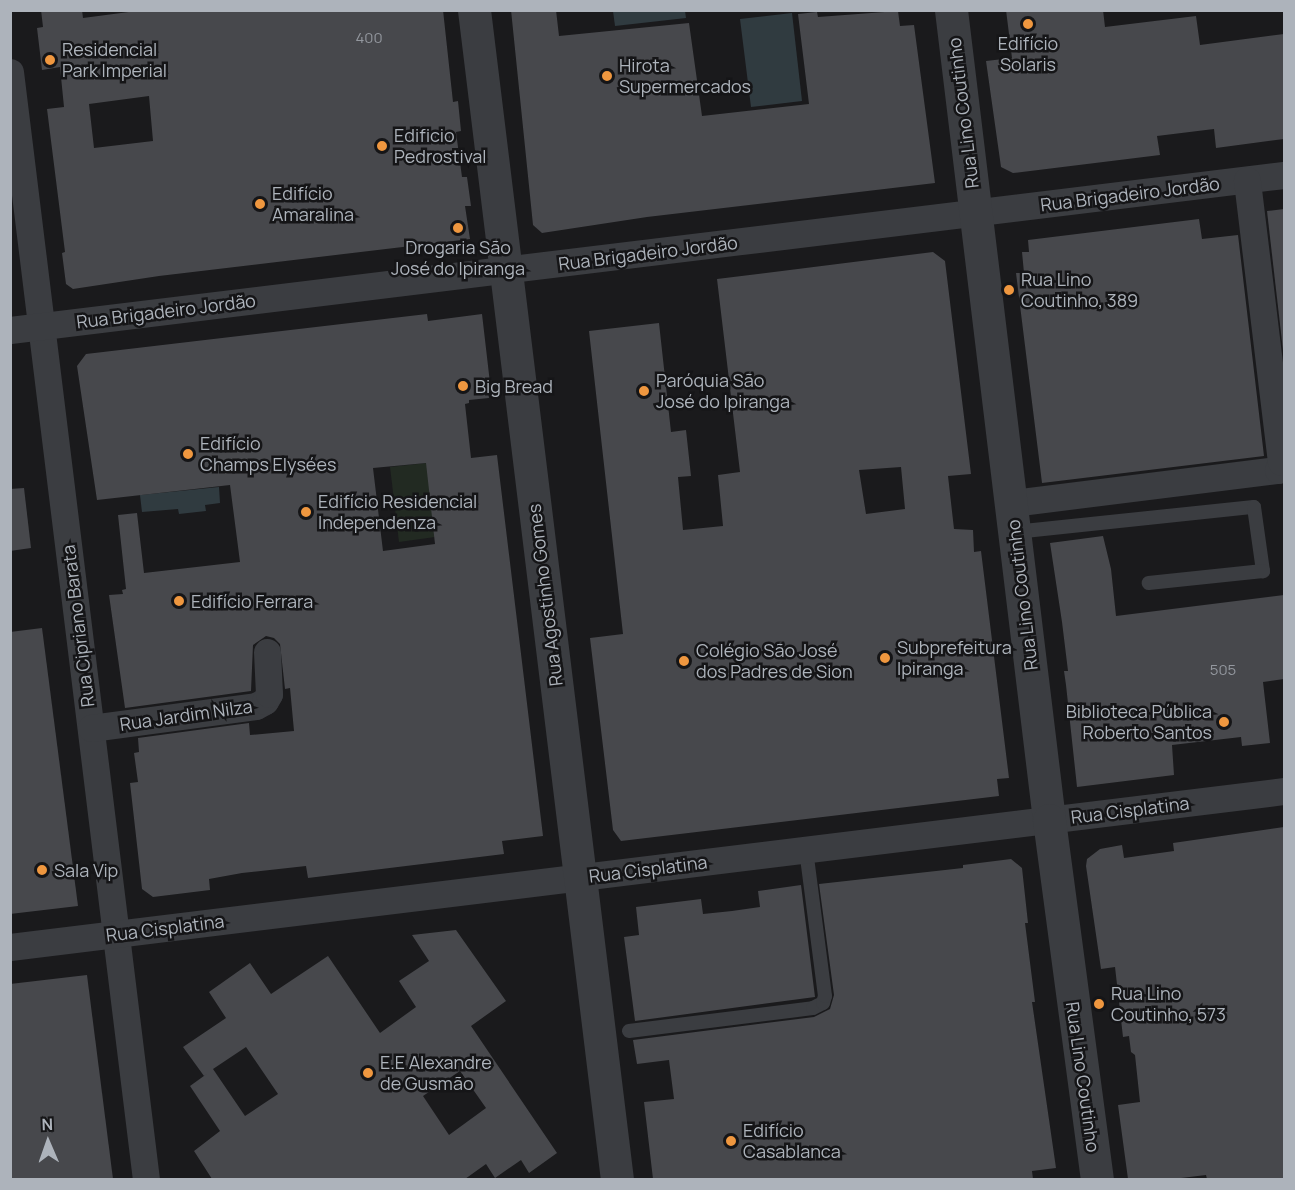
<!DOCTYPE html>
<meta charset="utf-8">
<style>
body{margin:0}
#map{position:relative;width:1295px;height:1190px;overflow:hidden;background:#1a1a1c;font-family:Manrope,sans-serif}
div>[style]{position:absolute}
[style*='--x']{left:calc(var(--x)*1px);top:calc(var(--y)*1px);width:calc(var(--w)*1px);rotate:calc(var(--a)*1deg)}
.green>*{inset:0;background:#222a22}
.water>*{inset:0;background:#303b40}
.building>*{inset:0;background:#47484c}
.service>*{height:14px;margin:-7px;padding:0 7px;transform-origin:7px;border-radius:7px;background:#3b3d41}
.minor>*{height:27px;margin:-13.5px;padding:0 13.5px;transform-origin:13.5px;border-radius:13.5px;background:#3b3d41}
.tertiary>*{height:33px;margin:-16.5px;padding:0 16.5px;transform-origin:16.5px;border-radius:16.5px;background:#3b3d41}
.dots>*{width:16px;height:16px;translate:-50% -50%;box-sizing:border-box;border:3px solid #151517;border-radius:50%}
span{translate:-50% -50%;white-space:nowrap;text-align:center;line-height:1.15;-webkit-text-stroke:5px #151517;paint-order:stroke}
.number-label{font-size:15px;color:#94989f}
.number-label span{-webkit-text-stroke-width:0}
.poi-label{font-size:18px;color:#adb3bb}
.left{translate:0 -50%;text-align:left}
.right{translate:-100% -50%;text-align:right}
.street-label{font-size:18px;color:#adb3bb}
.frame{position:absolute;inset:0;border:12px solid #adb3bb;pointer-events:none}
.north{position:absolute;left:18px;top:1112px;width:60px;height:60px;-webkit-text-stroke:4px #151517;paint-order:stroke;rotate:358deg;font-size:16px;font-weight:700;line-height:24px;text-align:center;color:#adb3bb}
.north::after{content:'';display:block;margin:auto;width:21px;height:27px;background:#adb3bb;clip-path:polygon(50% 0,100% 100%,50% 72%,0 100%)}
</style>
<div id="map">
<div class="green">
<i style="clip-path:polygon(427px 463px,435px 537px,399px 542px,390px 467px)"></i>
</div>
<div class="water">
<i style="clip-path:polygon(613px 11px,685px 11px,686px 18px,615px 26px)"></i>
<i style="clip-path:polygon(792px 13px,802px 101px,751px 107px,740px 19px)"></i>
<i style="clip-path:polygon(219px 487px,220px 503px,205px 505px,206px 511px,179px 514px,178px 509px,142px 512px,140px 495px)"></i>
</div>
<div class="building">
<i style="clip-path:polygon(evenodd,41px 10px,82px 10px,83px 18px,144px 10px,443px 10px,453px 102px,458px 101px,461px 131px,456px 132px,462px 177px,467px 177px,471px 206px,465px 206px,470px 239px,159px 276px,73px 289px,66px 284px,62px 253px,65px 252px,47px 109px,64px 107px,60px 67px,42px 70px,37px 28px,43px 27px,41px 10px,149px 96px,153px 141px,94px 148px,89px 104px,149px 96px)"></i>
<i style="clip-path:polygon(511px 10px,556px 10px,559px 36px,689px 23px,702px 116px,809px 104px,798px 14px,817px 12px,818px 17px,898px 11px,900px 26px,914px 25px,935px 183px,647px 217px,542px 233px,533px 225px)"></i>
<i style="clip-path:polygon(1006px 10px,1103px 10px,1105px 27px,1196px 16px,1200px 45px,1284px 34px,1284px 139px,1216px 148px,1214px 129px,1157px 136px,1160px 155px,1013px 173px,1001px 167px,986px 61px,1012px 58px)"></i>
<i style="clip-path:polygon(1284px 209px,1284px 359px,1267px 211px)"></i>
<i style="clip-path:polygon(1199px 219px,1202px 239px,1238px 235px,1264px 456px,1042px 483px,1016px 273px,1024px 273px,1022px 252px,1029px 252px,1028px 240px)"></i>
<i style="clip-path:polygon(evenodd,933px 252px,945px 261px,971px 474px,948px 476px,954px 529px,973px 530px,974px 552px,981px 551px,1009px 778px,997px 779px,999px 796px,621px 841px,613px 830px,590px 638px,623px 634px,589px 331px,659px 323px,671px 432px,686px 430px,691px 476px,678px 477px,683px 530px,723px 526px,718px 475px,740px 472px,717px 279px,933px 252px,901px 467px,905px 509px,866px 514px,859px 470px,901px 467px)"></i>
<i style="clip-path:polygon(evenodd,427px 314px,428px 321px,482px 314px,490px 383px,487px 384px,489px 398px,469px 400px,469px 403px,465px 404px,471px 458px,497px 455px,543px 836px,502px 841px,504px 854px,308px 878px,306px 866px,242px 873px,209px 879px,210px 890px,153px 897px,142px 889px,130px 783px,138px 782px,134px 753px,139px 752px,138px 738px,249px 723px,250px 735px,294px 731px,290px 688px,285px 689px,280px 644px,274px 638px,266px 636px,253px 645px,251px 691px,125px 708px,109px 595px,123px 594px,122px 590px,126px 589px,118px 515px,137px 513px,144px 573px,240px 562px,230px 485px,97px 500px,77px 366px,86px 354px,427px 314px,426px 463px,435px 544px,383px 551px,373px 468px,426px 463px)"></i>
<i style="clip-path:polygon(24px 488px,31px 548px,10px 551px,10px 489px)"></i>
<i style="clip-path:polygon(1103px 536px,1111px 569px,1116px 616px,1284px 595px,1284px 679px,1263px 682px,1270px 743px,1242px 746px,1241px 737px,1172px 745px,1174px 775px,1077px 787px,1066px 685px,1064px 671px,1068px 671px,1062px 622px,1050px 543px)"></i>
<i style="clip-path:polygon(42px 628px,78px 906px,10px 914px,10px 632px)"></i>
<i style="clip-path:polygon(1284px 827px,1284px 1179px,1207px 1179px,1206px 1175px,1173px 1179px,1128px 1179px,1118px 1105px,1140px 1102px,1135px 1055px,1131px 1052px,1129px 1036px,1123px 1037px,1115px 967px,1101px 969px,1086px 866px,1087px 859px,1100px 849px,1122px 845px,1124px 858px,1174px 851px,1173px 843px)"></i>
<i style="clip-path:polygon(1011px 859px,1022px 868px,1028px 923px,1025px 923px,1035px 1002px,1032px 1002px,1056px 1168px,1032px 1171px,1033px 1179px,653px 1179px,644px 1102px,674px 1099px,669px 1060px,637px 1064px,633px 1040px,814px 1017px,830px 1009px,834px 995px,819px 884px,963px 868px,963px 865px)"></i>
<i style="clip-path:polygon(801px 885px,815px 997px,635px 1021px,624px 937px,639px 935px,636px 907px,701px 899px,703px 914px,732px 911px,760px 907px,758px 891px)"></i>
<i style="clip-path:polygon(evenodd,456px 930px,506px 1001px,471px 1026px,557px 1153px,529px 1173px,521px 1160px,495px 1178px,486px 1164px,465px 1179px,212px 1179px,194px 1151px,220px 1131px,190px 1086px,208px 1073px,204px 1076px,183px 1047px,226px 1018px,209px 992px,250px 963px,271px 994px,328px 956px,380px 1033px,416px 1007px,399px 981px,429px 961px,412px 935px,456px 930px,246px 1047px,278px 1094px,245px 1116px,213px 1069px,246px 1047px,456px 930px,460px 1071px,486px 1108px,449px 1135px,423px 1096px,460px 1071px)"></i>
<i style="clip-path:polygon(87px 975px,113px 1179px,10px 1179px,10px 984px)"></i>
</div>
<div class="service">
<i style="--x:1015;--y:532;--w:240;--a:-6"></i>
<i style="--x:1254;--y:507;--w:65;--a:82"></i>
<i style="--x:1263;--y:571;--w:115;--a:174"></i>
<i style="--x:629;--y:1031;--w:185;--a:-7.1"></i>
<i style="--x:813;--y:1008;--w:11;--a:-27"></i>
<i style="--x:823;--y:1003;--w:7;--a:-74"></i>
<i style="--x:825;--y:996;--w:147;--a:-97.4"></i>
</div>
<div class="minor">
<i style="--x:10;--y:72;--w:1116;--a:83"></i>
<i style="--x:10;--y:330;--w:1283;--a:-6.94"></i>
<i style="--x:1012;--y:503;--w:268;--a:-7.1"></i>
<i style="--x:1278;--y:470;--w:9;--a:-69"></i>
<i style="--x:1281;--y:462;--w:284;--a:-96.9"></i>
<i style="--x:91;--y:728;--w:166;--a:-7.6"></i>
<i style="--x:256;--y:706;--w:10;--a:-29"></i>
<i style="--x:265;--y:701;--w:8;--a:-60"></i>
<i style="--x:269;--y:694;--w:42;--a:-92.7"></i>
<i style="--x:10;--y:947;--w:1284;--a:-6.98"></i>
</div>
<div class="tertiary">
<i style="--x:474;--y:10;--w:1179;--a:83.03"></i>
<i style="--x:951;--y:10;--w:816;--a:83.1"></i>
<i style="--x:1049;--y:820;--w:363;--a:82.4"></i>
</div>
<div class="dots">
<i style="left:1028px;top:24px;background:#ef973f"></i>
<i style="left:50px;top:60px;background:#ef973f"></i>
<i style="left:607px;top:76px;background:#ef973f"></i>
<i style="left:382px;top:146px;background:#ef973f"></i>
<i style="left:260px;top:204px;background:#ef973f"></i>
<i style="left:458px;top:228px;background:#ef973f"></i>
<i style="left:1009px;top:290px;background:#ef973f"></i>
<i style="left:463px;top:386px;background:#ef973f"></i>
<i style="left:644px;top:391px;background:#ef973f"></i>
<i style="left:188px;top:454px;background:#ef973f"></i>
<i style="left:306px;top:512px;background:#ef973f"></i>
<i style="left:179px;top:601px;background:#ef973f"></i>
<i style="left:885px;top:658px;background:#ef973f"></i>
<i style="left:684px;top:661px;background:#ef973f"></i>
<i style="left:1224px;top:722px;background:#ef973f"></i>
<i style="left:42px;top:870px;background:#ef973f"></i>
<i style="left:1099px;top:1004px;background:#ef973f"></i>
<i style="left:368px;top:1073px;background:#ef973f"></i>
<i style="left:731px;top:1141px;background:#ef973f"></i>
</div>
<div class="number-label">
<span style="left:369px;top:38px">400</span>
<span style="left:1223px;top:670px">505</span>
</div>
<div class="poi-label">
<span style="left:1028px;top:54px">Edifício<br>Solaris</span>
<span class="left" style="left:62px;top:60px">Residencial<br>Park Imperial</span>
<span class="left" style="left:619px;top:76px">Hirota<br>Supermercados</span>
<span class="left" style="left:394px;top:146px">Edificio<br>Pedrostival</span>
<span class="left" style="left:272px;top:204px">Edifício<br>Amaralina</span>
<span style="left:458px;top:258px">Drogaria São<br>José do Ipiranga</span>
<span class="left" style="left:1021px;top:290px">Rua Lino<br>Coutinho, 389</span>
<span class="left" style="left:656px;top:391px">Paróquia São<br>José do Ipiranga</span>
<span class="left" style="left:475px;top:386px">Big Bread</span>
<span class="left" style="left:200px;top:454px">Edifício<br>Champs Elysées</span>
<span class="left" style="left:318px;top:512px">Edifício Residencial<br>Independenza</span>
<span class="left" style="left:191px;top:601px">Edifício Ferrara</span>
<span class="left" style="left:897px;top:658px">Subprefeitura<br>Ipiranga</span>
<span class="left" style="left:696px;top:661px">Colégio São José<br>dos Padres de Sion</span>
<span class="right" style="left:1212px;top:722px">Biblioteca Pública<br>Roberto Santos</span>
<span class="left" style="left:54px;top:870px">Sala Vip</span>
<span class="left" style="left:1111px;top:1004px">Rua Lino<br>Coutinho, 573</span>
<span class="left" style="left:380px;top:1073px">E.E Alexandre<br>de Gusmão</span>
<span class="left" style="left:743px;top:1141px">Edifício<br>Casablanca</span>
</div>
<div class="street-label">
<span style="left:963px;top:113px;rotate:-97deg">Rua Lino Coutinho</span>
<span style="left:1130px;top:194px;rotate:-7deg">Rua Brigadeiro Jordão</span>
<span style="left:648px;top:253px;rotate:-7deg">Rua Brigadeiro Jordão</span>
<span style="left:166px;top:311px;rotate:-7deg">Rua Brigadeiro Jordão</span>
<span style="left:545px;top:595px;rotate:-97deg">Rua Agostinho Gomes</span>
<span style="left:1022px;top:595px;rotate:-97deg">Rua Lino Coutinho</span>
<span style="left:78px;top:626px;rotate:-97deg">Rua Cipriano Barata</span>
<span style="left:186px;top:715px;rotate:-8deg">Rua Jardim Nilza</span>
<span style="left:1130px;top:810px;rotate:-7deg">Rua Cisplatina</span>
<span style="left:648px;top:869px;rotate:-7deg">Rua Cisplatina</span>
<span style="left:165px;top:928px;rotate:-7deg">Rua Cisplatina</span>
<span style="left:1083px;top:1077px;rotate:82deg">Rua Lino Coutinho</span>
</div>
<div class="frame"></div>
<div class="north">N</div>
</div>
